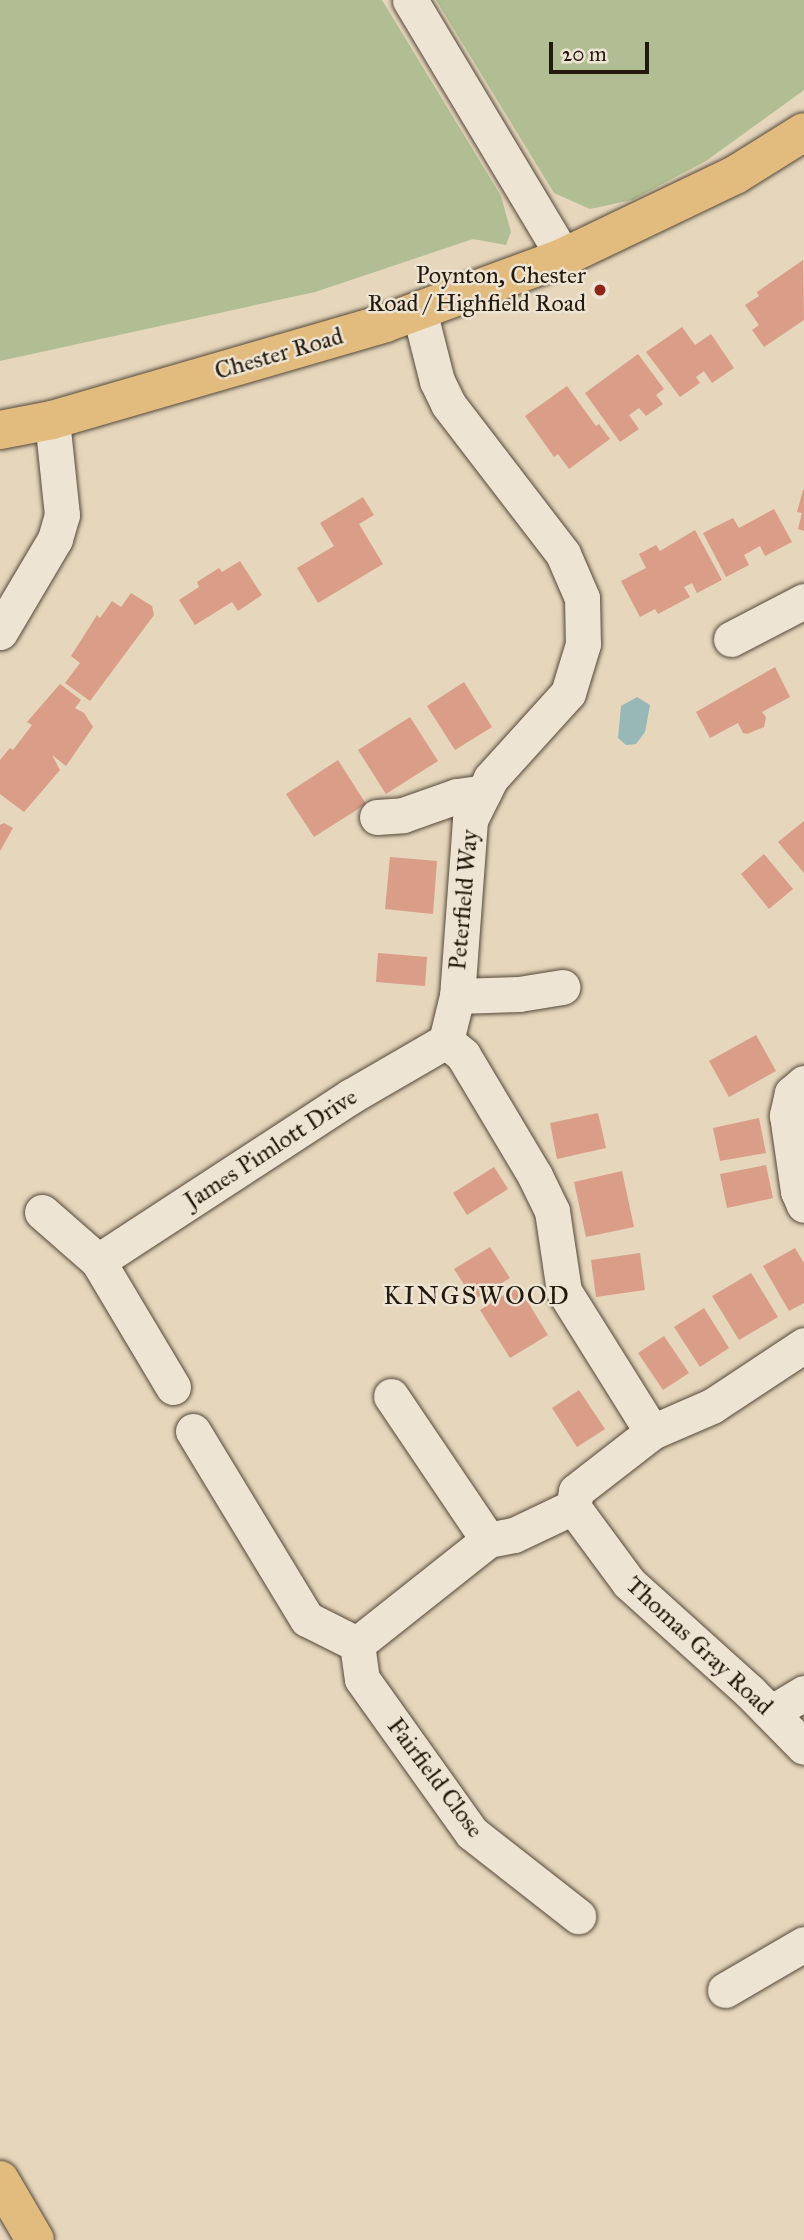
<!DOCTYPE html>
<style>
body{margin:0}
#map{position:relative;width:804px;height:2240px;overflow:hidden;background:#e5d6bc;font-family:"IM FELL Great Primer",serif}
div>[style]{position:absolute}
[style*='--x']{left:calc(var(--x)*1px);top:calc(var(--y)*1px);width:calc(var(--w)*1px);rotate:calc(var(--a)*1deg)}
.green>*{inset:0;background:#b1be93}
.water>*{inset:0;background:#97b8b7}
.building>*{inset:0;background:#d99d88}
.roads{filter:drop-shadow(0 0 2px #544839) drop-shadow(0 0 2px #544839)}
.minor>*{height:35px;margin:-17.5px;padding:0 17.5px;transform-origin:17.5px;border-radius:17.5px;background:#eee4d3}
.major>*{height:38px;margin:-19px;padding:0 19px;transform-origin:19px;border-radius:19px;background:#e2bb7e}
.highway>*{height:38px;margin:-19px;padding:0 19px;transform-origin:19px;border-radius:19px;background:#e2bb7e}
.dots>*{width:19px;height:19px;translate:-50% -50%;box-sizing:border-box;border:4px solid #eee4d3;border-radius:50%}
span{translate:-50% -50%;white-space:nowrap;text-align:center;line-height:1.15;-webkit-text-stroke:5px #eee4d3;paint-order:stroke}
.poi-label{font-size:24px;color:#24190d}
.right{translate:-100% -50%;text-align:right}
.street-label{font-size:24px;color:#24190d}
.neighbourhood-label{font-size:26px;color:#24190d;letter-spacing:2px}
.scale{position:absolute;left:549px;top:42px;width:100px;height:32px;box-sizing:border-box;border:4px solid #24190d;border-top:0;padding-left:9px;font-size:21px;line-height:24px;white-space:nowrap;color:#24190d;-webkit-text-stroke:5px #eee4d3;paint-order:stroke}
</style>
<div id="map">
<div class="green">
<i style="clip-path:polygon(0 0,382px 0,501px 196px,511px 232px,506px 245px,473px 239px,315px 292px,0 361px)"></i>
<i style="clip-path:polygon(436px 0,804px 0,804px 90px,706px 161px,632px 200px,590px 209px,554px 193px)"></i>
</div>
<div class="water">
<i style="clip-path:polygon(637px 697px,650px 705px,645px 732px,636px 744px,626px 745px,618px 738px,621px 706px)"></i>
</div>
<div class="building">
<i style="clip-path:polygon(803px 260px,804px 320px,764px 347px,752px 330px,759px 325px,745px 305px,759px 296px,757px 292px)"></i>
<i style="clip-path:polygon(682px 327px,695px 345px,711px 334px,734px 368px,712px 383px,704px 371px,696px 377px,700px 383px,680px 397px,646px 352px)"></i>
<i style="clip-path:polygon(638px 354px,664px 389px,656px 395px,663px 404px,646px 416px,639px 408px,629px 415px,639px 429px,620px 442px,585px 393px)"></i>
<i style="clip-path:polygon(567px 386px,596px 426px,599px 424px,610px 439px,569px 469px,558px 454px,554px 457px,525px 416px)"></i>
<i style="clip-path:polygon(803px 490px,804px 490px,804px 531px,798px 529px,802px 513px,797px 512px)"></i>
<i style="clip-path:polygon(363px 497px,374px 515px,359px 524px,383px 564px,318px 603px,297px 568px,334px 546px,320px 523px)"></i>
<i style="clip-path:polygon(774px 509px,792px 542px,765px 556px,760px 546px,744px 555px,749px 565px,726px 577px,703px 533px,733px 518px,739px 528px)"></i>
<i style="clip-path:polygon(695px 530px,722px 580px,697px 593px,692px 583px,684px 587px,690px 597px,658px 614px,655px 609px,640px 617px,621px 581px,646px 568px,639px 554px,656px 545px,660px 551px)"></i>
<i style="clip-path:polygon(240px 561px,262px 595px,238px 611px,232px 602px,195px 625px,179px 600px,199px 587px,197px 582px,219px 568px,222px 572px)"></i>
<i style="clip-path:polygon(131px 593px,152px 606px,154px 615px,90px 701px,65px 683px,80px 663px,71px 656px,97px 615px,100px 618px,112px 601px,121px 607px)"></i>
<i style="clip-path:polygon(775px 667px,790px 697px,762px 712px,766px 717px,764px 727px,747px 734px,743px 733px,738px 723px,710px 738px,696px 712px)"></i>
<i style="clip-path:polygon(464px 682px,492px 727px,455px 750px,427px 706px)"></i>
<i style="clip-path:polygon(60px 684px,81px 700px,75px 708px,84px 713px,93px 727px,66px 766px,52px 755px,60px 770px,24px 812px,0 794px,0 760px,10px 748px,13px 750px,32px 725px,27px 722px)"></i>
<i style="clip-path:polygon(410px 717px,438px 761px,386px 794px,358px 750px)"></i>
<i style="clip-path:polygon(338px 760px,366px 804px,314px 837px,286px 794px)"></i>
<i style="clip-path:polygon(804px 821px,804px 873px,778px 842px)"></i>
<i style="clip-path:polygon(4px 823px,13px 828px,0 851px,0 825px)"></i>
<i style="clip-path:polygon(764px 854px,793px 889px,769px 909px,741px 874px)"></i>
<i style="clip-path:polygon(390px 857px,437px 861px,433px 914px,385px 909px)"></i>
<i style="clip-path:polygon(378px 953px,427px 957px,425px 986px,376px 982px)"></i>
<i style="clip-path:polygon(756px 1035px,776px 1071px,729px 1097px,709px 1061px)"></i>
<i style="clip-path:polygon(598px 1113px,606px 1148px,557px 1159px,550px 1123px)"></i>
<i style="clip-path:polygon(759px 1118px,766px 1153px,720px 1161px,713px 1128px)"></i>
<i style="clip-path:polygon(766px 1165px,773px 1198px,727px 1208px,720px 1174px)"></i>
<i style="clip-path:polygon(494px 1167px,508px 1189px,467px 1215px,453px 1193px)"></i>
<i style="clip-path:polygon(622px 1171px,634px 1227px,586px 1237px,574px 1182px)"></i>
<i style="clip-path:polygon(490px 1247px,510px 1278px,474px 1300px,454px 1269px)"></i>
<i style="clip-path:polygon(795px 1248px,804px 1263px,804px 1303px,789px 1311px,763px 1266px)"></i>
<i style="clip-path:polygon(640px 1253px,645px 1290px,596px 1297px,591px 1260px)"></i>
<i style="clip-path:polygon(751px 1273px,778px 1317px,739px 1340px,712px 1296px)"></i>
<i style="clip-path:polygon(518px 1286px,548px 1335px,510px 1358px,480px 1310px)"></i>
<i style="clip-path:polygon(704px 1308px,729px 1348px,700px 1367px,674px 1327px)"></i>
<i style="clip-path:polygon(664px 1336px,689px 1373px,663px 1390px,638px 1353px)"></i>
<i style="clip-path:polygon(579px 1390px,605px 1429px,577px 1447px,552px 1408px)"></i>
</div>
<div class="roads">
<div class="minor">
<i style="--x:410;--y:0;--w:300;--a:59.1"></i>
<i style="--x:419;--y:310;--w:73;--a:75.8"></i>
<i style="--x:437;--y:381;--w:25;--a:64"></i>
<i style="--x:448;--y:404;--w:189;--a:52.5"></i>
<i style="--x:563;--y:554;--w:48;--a:66.6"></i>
<i style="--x:582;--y:598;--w:46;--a:88.8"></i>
<i style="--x:583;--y:644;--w:51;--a:107"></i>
<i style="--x:568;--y:693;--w:115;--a:132.2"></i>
<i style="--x:491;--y:778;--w:47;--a:116.6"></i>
<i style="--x:470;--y:820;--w:176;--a:94.2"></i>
<i style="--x:457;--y:996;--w:46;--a:103.7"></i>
<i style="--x:446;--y:1041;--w:22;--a:39"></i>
<i style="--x:463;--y:1055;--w:141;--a:59.2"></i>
<i style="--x:535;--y:1176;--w:39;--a:64"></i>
<i style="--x:552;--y:1211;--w:81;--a:81.5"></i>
<i style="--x:564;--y:1291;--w:166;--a:58"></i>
<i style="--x:0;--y:632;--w:108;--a:-59.4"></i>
<i style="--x:55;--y:539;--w:25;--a:-74"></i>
<i style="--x:62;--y:515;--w:96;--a:-96"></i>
<i style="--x:731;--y:639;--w:82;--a:-27.5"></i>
<i style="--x:377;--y:817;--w:26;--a:-4"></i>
<i style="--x:403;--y:815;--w:57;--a:-19.4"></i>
<i style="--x:457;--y:796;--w:27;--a:-8"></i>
<i style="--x:457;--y:996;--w:62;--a:-1.8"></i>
<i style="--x:519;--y:994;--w:44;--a:-9.2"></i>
<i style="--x:804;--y:1083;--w:16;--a:140"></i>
<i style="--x:792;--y:1093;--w:23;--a:103"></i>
<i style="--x:787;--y:1115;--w:77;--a:81.8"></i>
<i style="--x:798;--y:1191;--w:15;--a:67"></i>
<i style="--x:42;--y:1212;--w:74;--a:41.2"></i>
<i style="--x:173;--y:1387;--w:147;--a:-120.8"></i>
<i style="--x:98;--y:1261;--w:302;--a:-33.1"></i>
<i style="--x:351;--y:1096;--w:110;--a:-30.1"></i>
<i style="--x:391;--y:1396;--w:174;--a:56"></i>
<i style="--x:193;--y:1431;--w:220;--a:58.8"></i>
<i style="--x:307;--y:1619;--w:56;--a:26.6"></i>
<i style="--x:357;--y:1644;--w:167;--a:-38.4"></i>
<i style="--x:488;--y:1540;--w:26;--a:-11"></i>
<i style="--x:514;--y:1535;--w:65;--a:-25.4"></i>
<i style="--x:573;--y:1507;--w:94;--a:53.6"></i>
<i style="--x:629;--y:1583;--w:161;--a:42"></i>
<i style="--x:749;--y:1691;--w:78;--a:45.5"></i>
<i style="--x:573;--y:1507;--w:16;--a:-79"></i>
<i style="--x:576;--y:1491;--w:96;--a:-37.8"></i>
<i style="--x:652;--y:1432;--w:65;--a:-23.4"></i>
<i style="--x:712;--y:1406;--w:110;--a:-33.5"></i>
<i style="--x:357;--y:1644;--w:35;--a:82"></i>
<i style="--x:362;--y:1679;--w:189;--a:54.5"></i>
<i style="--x:472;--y:1833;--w:135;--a:38.1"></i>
<i style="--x:767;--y:1709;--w:12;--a:-5"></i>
<i style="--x:779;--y:1708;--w:29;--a:-31"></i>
<i style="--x:725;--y:1990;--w:91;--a:-30.2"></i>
</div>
<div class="major">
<i style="--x:0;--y:430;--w:53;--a:-10.9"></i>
<i style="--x:52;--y:420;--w:347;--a:-16.2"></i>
<i style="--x:385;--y:323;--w:191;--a:-20.2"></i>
<i style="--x:564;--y:257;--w:190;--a:-25.6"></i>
<i style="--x:735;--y:175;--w:81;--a:-31.9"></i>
</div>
<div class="highway">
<i style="--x:0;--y:2180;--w:69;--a:59.7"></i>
</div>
</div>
<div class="dots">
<i style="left:600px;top:290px;background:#8f2418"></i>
</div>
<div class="poi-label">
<span class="right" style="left:586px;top:290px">Poynton, Chester<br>Road / Highfield Road</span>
</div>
<div class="street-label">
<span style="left:279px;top:354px;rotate:-16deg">Chester Road</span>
<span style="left:464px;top:900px;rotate:-85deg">Peterfield Way</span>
<span style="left:271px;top:1149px;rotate:-33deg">James Pimlott Drive</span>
<span style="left:699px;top:1646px;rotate:43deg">Thomas Gray Road</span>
<span style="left:435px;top:1778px;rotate:53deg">Fairfield Close</span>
</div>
<div class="neighbourhood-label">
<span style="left:477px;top:1296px">KINGSWOOD</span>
</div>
<div class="scale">20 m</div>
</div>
